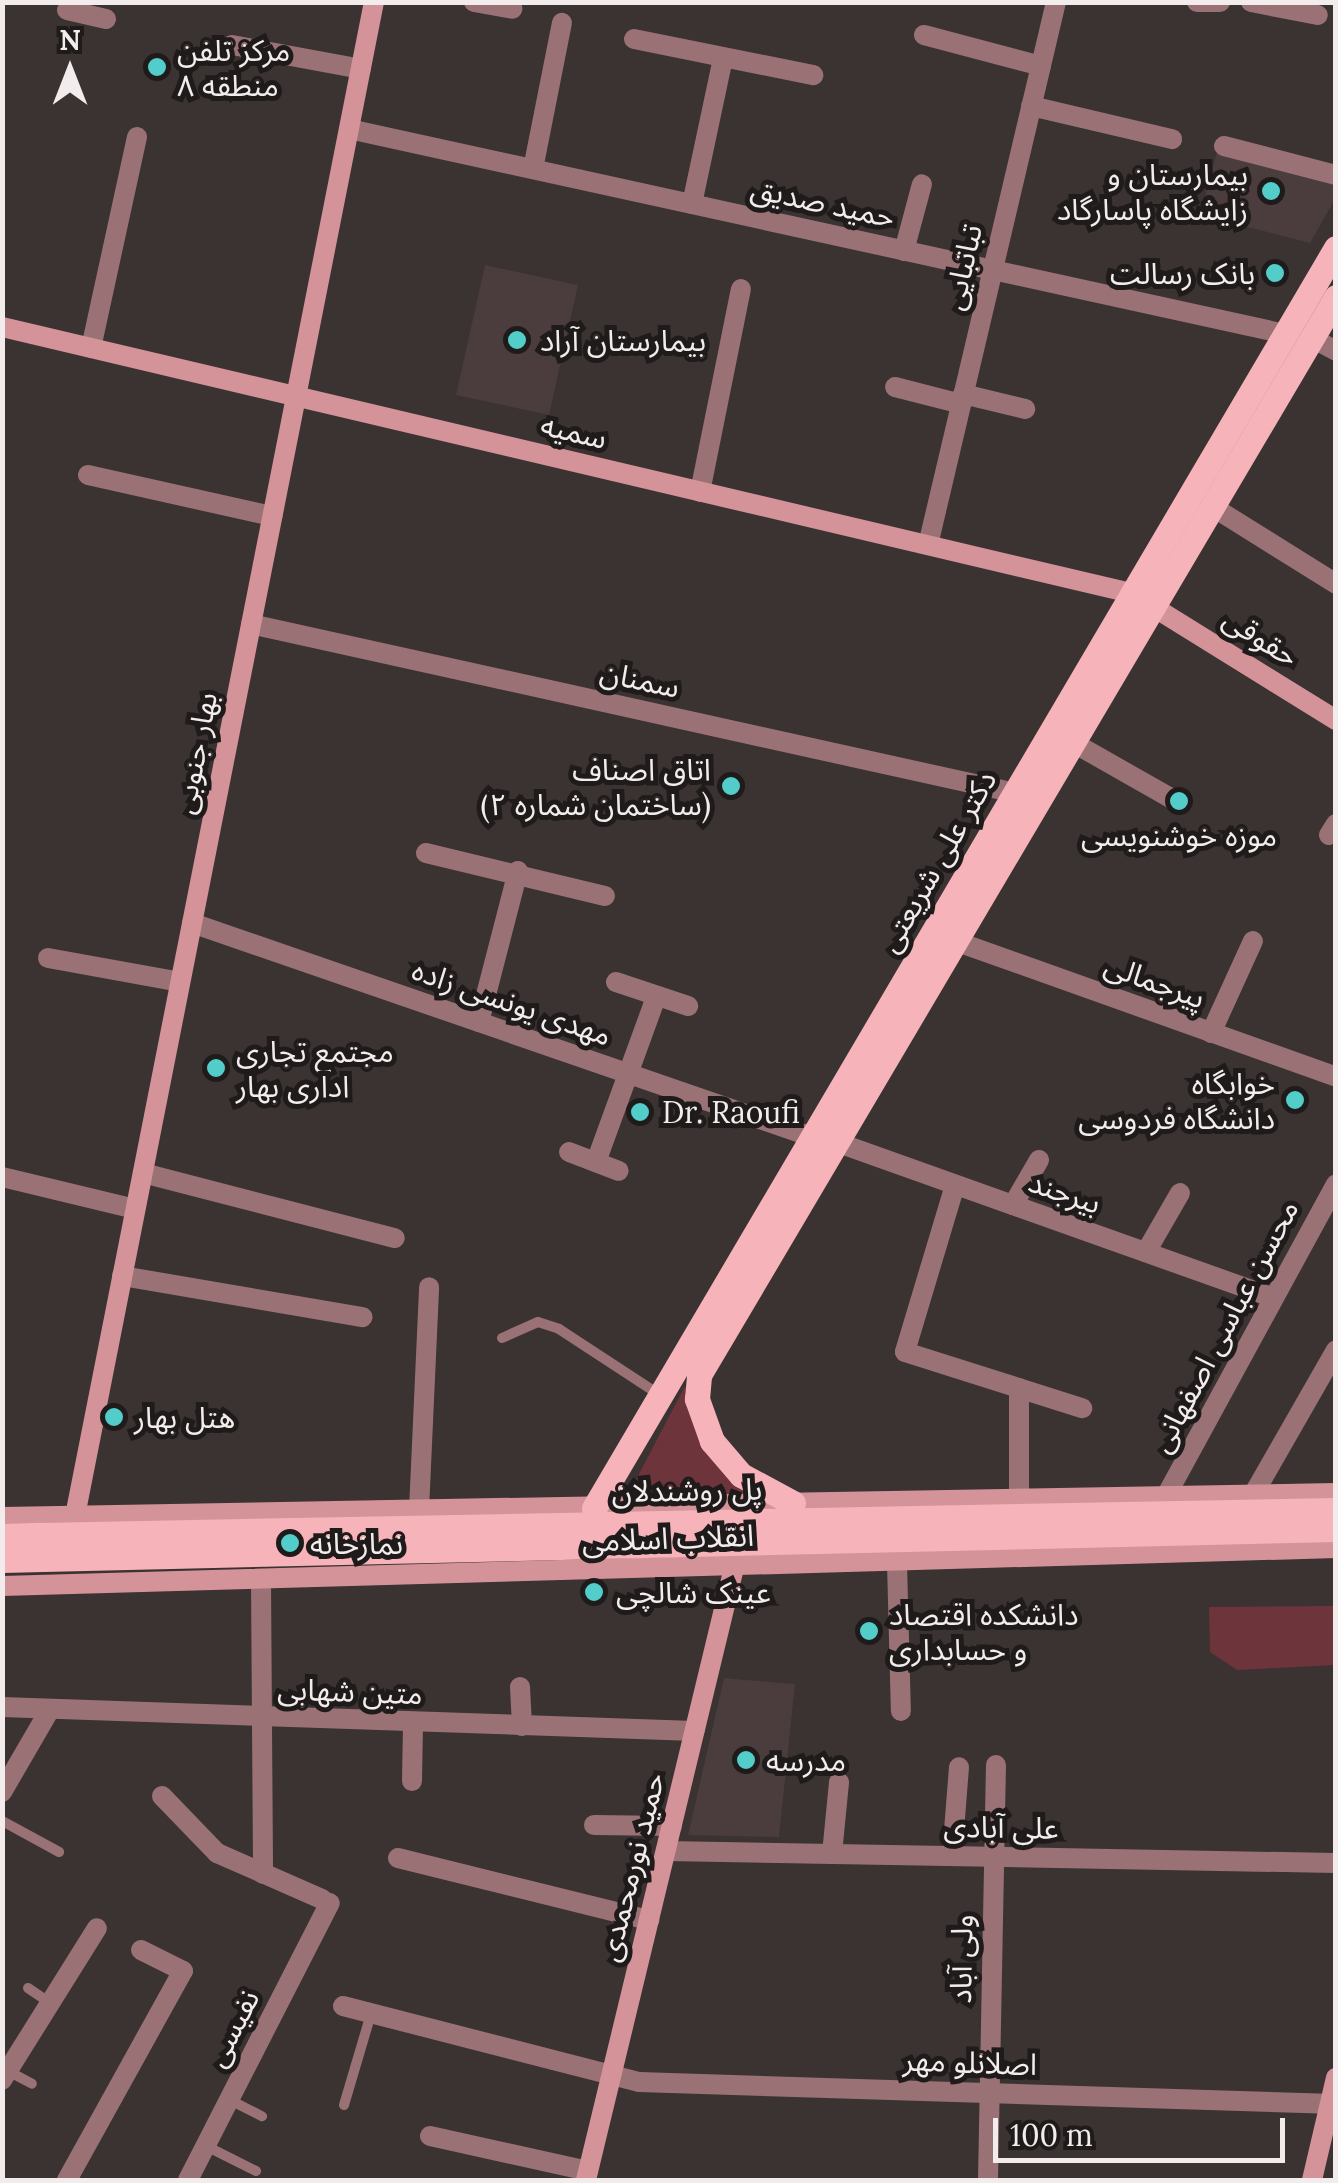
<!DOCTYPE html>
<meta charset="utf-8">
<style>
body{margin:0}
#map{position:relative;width:1338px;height:2183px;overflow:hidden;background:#3b3232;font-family:Lora,"Noto Sans Arabic",serif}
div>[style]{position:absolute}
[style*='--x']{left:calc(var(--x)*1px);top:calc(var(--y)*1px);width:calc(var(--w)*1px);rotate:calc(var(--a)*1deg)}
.built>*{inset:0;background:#4b3c3d}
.green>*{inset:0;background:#6e343c}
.lane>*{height:10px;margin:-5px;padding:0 5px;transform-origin:5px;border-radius:5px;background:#9a7275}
.street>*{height:20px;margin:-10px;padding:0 10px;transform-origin:10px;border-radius:10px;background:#9a7275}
.secondary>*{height:20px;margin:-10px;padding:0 10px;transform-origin:10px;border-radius:10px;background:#d49399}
.primary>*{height:25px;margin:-12.5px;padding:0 12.5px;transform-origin:12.5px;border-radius:12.5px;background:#f6b3b9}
.primary-bridge>*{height:25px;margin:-12.5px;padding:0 12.5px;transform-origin:12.5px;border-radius:12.5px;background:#f6b3b9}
.dots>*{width:28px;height:28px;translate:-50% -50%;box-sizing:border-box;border:5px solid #1f1b1b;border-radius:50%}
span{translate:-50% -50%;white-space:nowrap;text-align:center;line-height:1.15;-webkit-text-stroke:10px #1f1b1b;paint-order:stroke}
.poi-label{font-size:30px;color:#f2ecec}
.left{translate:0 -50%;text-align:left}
.right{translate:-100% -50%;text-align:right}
.street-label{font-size:30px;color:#f2ecec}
.frame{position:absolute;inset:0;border:5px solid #f2ecec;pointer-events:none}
.north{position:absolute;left:20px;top:20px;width:100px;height:100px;-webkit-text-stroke:8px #1f1b1b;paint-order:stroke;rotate:0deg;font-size:28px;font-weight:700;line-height:40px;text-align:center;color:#f2ecec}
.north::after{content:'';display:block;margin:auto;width:35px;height:45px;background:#f2ecec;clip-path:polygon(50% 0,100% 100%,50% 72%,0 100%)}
.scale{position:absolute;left:993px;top:2118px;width:292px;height:45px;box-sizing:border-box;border:5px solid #f2ecec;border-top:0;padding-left:12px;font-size:30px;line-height:35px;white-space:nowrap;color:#f2ecec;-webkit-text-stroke:8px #1f1b1b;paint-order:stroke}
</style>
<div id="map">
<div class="built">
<i style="clip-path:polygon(1217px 151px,1335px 182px,1335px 199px,1310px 243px,1200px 215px)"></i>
<i style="clip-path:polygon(485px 265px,578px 285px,549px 415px,456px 395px)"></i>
<i style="clip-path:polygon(724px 1678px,795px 1684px,779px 1837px,688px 1835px)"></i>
</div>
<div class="green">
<i style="clip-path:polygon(685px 1386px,708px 1448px,754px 1495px,627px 1497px)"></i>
<i style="clip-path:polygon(1335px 1606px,1335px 1665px,1237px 1670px,1210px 1652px,1209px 1607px)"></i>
</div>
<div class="lane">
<i style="--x:502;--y:1338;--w:39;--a:-24"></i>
<i style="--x:538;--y:1322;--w:22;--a:18"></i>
<i style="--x:559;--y:1329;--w:121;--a:33.2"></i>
<i style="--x:2;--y:1821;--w:65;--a:28.5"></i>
<i style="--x:28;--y:1988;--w:27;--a:34"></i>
<i style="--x:8;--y:2071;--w:27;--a:28"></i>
<i style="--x:230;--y:2100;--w:36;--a:27"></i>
<i style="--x:344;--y:2105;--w:95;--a:-73.5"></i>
<i style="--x:206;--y:2146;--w:56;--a:26.6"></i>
</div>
<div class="street">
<i style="--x:474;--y:2;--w:39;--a:10"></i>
<i style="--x:1197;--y:2;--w:23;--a:0"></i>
<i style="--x:1251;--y:2;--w:68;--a:11"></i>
<i style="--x:67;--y:10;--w:40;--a:13"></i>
<i style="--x:924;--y:35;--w:121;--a:14.8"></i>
<i style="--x:634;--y:39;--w:183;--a:11.4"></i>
<i style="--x:232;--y:45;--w:131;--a:10.5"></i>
<i style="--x:1031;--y:106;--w:145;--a:13.2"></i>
<i style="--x:349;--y:129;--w:958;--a:12.35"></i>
<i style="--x:1224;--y:146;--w:116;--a:14.5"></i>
<i style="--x:533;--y:169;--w:149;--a:-78.8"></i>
<i style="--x:692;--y:204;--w:149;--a:-78"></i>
<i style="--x:904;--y:251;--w:69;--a:-75"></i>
<i style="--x:1312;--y:338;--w:27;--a:28"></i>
<i style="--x:91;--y:348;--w:216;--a:-77.7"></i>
<i style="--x:895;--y:387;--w:68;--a:14.4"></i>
<i style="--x:963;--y:394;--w:64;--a:13.6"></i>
<i style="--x:88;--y:475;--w:189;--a:12.6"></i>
<i style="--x:700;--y:492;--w:207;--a:-78.6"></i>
<i style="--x:1213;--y:507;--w:145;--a:32"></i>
<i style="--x:928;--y:545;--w:558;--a:-76.74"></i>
<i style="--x:251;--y:624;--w:782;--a:12.47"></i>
<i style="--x:1072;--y:742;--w:120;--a:29.6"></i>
<i style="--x:1329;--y:835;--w:13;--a:-58"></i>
<i style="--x:426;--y:853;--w:184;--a:13.5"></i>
<i style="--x:192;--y:923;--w:656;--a:19.04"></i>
<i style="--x:955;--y:941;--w:405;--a:19.6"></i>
<i style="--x:48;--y:958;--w:134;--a:10.3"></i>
<i style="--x:616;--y:982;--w:76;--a:18.4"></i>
<i style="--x:479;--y:1022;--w:156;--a:-75.5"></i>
<i style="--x:1211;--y:1033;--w:101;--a:-65.5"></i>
<i style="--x:836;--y:1142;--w:464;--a:19.6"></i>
<i style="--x:569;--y:1152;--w:53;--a:20.8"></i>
<i style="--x:596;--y:1162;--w:176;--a:-70"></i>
<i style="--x:143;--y:1173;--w:260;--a:14.5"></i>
<i style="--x:2;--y:1177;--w:137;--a:13.5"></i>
<i style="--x:955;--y:1185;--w:174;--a:106.7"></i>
<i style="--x:905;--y:1352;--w:186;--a:17.6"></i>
<i style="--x:1013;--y:1205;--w:52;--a:-60"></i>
<i style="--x:1146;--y:1252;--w:68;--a:-60"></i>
<i style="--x:122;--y:1276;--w:244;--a:9.7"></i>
<i style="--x:1019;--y:1388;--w:111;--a:90"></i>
<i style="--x:1253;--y:1495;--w:167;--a:-60.2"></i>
<i style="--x:1166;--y:1496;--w:355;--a:-61.4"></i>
<i style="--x:419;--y:1510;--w:223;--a:-87.4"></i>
<i style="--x:897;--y:1563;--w:148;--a:88.5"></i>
<i style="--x:261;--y:1580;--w:294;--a:89.6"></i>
<i style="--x:520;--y:1687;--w:39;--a:87"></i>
<i style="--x:2;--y:1707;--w:693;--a:1.98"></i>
<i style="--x:412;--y:1781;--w:58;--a:-89"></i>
<i style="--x:2;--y:1792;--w:94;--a:-59.9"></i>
<i style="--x:162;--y:1796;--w:79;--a:46"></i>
<i style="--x:217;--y:1853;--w:115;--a:23.7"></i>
<i style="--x:594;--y:1825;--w:78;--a:0.7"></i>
<i style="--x:666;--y:1851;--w:670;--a:1.03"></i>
<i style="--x:832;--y:1854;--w:72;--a:-84.4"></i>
<i style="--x:952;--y:1856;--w:89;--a:-85.5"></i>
<i style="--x:398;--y:1858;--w:259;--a:13.9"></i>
<i style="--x:343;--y:2006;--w:306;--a:14.4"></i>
<i style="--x:639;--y:2082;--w:697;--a:1.81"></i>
<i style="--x:2;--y:2080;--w:179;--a:-58"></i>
<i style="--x:430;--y:2136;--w:162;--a:12.5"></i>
<i style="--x:67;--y:2180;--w:239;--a:-61"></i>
<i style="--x:183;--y:1971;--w:47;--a:-153.4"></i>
<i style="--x:188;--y:2180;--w:311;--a:-62.9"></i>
<i style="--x:988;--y:2180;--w:415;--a:-88.9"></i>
</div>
<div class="secondary">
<i style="--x:2;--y:327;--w:1160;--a:13.26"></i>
<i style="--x:1131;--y:593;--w:241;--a:31.8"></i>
<i style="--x:75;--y:1516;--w:1543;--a:-78.83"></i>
<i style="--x:2;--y:1517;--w:1334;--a:-1.03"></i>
<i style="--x:2;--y:1586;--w:1335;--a:-1.63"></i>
<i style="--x:586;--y:2180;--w:630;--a:-76.41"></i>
<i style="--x:1312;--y:2180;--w:105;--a:-76.8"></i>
</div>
<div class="primary">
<i style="--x:793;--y:1503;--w:59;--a:-151.7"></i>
<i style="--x:741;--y:1475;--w:45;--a:-130.5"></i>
<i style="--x:712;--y:1441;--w:45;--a:-109.7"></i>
<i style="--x:697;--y:1399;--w:24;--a:-85"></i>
<i style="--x:699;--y:1375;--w:1252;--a:-59.42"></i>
<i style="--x:594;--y:1508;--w:1462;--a:-59.51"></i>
<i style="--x:2;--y:1536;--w:38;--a:-2"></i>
<i style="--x:2;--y:1560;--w:41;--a:-1.4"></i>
</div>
<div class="primary-bridge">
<i style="--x:40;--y:1535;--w:1296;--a:-1.11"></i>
<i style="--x:43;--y:1559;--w:1293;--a:-1.33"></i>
</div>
<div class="dots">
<i style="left:157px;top:67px;background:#53cdca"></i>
<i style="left:1271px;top:191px;background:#53cdca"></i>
<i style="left:1275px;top:273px;background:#53cdca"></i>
<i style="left:517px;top:340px;background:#53cdca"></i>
<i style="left:731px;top:786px;background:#53cdca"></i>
<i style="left:1179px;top:801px;background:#53cdca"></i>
<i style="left:216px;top:1068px;background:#53cdca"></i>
<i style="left:1295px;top:1100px;background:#53cdca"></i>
<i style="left:640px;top:1112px;background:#53cdca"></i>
<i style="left:114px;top:1417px;background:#53cdca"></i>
<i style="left:290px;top:1543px;background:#53cdca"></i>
<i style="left:594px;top:1592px;background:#53cdca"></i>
<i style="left:869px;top:1631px;background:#53cdca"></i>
<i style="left:746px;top:1760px;background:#53cdca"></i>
</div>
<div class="poi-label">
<span class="left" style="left:177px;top:67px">مرکز تلفن<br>منطقه ۸</span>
<span class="right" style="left:1248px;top:191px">بیمارستان و<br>زایشگاه پاسارگاد</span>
<span class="right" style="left:1255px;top:273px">بانک رسالت</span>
<span class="left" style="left:540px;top:340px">بیمارستان آراد</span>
<span class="right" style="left:711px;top:786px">اتاق اصناف<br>(ساختمان شماره ۲)</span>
<span style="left:1179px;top:835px">موزه خوشنویسی</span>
<span class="left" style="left:236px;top:1068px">مجتمع تجاری<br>اداری بهار</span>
<span class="right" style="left:1275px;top:1100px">خوابگاه<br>دانشگاه فردوسی</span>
<span class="left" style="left:662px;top:1112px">Dr. Raoufi</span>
<span class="left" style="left:134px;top:1417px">هتل بهار</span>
<span class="left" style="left:310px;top:1543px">نمازخانه</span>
<span class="left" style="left:616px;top:1592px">عينک شالچی</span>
<span class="left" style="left:889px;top:1631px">دانشکده اقتصاد<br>و حسابداری</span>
<span class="left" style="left:766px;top:1760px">مدرسه</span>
</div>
<div class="street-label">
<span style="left:823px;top:202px;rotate:12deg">حمید صدیق</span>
<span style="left:962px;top:267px;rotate:-77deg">تباتبایی</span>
<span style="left:574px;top:431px;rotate:13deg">سمیه</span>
<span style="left:1261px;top:637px;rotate:32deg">حقوقی</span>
<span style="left:640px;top:679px;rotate:12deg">سمنان</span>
<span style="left:195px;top:753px;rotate:-79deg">بهار جنوبی</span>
<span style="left:937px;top:861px;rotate:-60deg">دکتر علی شریعتی</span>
<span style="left:1155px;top:981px;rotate:20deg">پیرجمالی</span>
<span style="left:512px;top:1002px;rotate:19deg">مهدی یونسی زاده</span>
<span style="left:1065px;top:1192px;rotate:19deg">بیرجند</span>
<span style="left:1224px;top:1326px;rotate:-62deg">محسن عباسی اصفهانی</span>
<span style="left:687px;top:1490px;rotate:-1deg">پل روشندلان</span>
<span style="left:668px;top:1538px;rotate:-2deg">انقلاب اسلامی</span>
<span style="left:350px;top:1691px;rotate:2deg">متین شهابی</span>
<span style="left:1001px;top:1827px;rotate:1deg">علی آبادی</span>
<span style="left:631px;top:1867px;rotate:-76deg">حمید نورمحمدی</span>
<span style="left:961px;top:1959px;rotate:-89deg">ولی آباد</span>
<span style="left:232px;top:2028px;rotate:-63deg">نفیسی</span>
<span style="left:970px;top:2062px;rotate:2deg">اصلانلو مهر</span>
</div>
<div class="frame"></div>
<div class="north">N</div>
<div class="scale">100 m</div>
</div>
